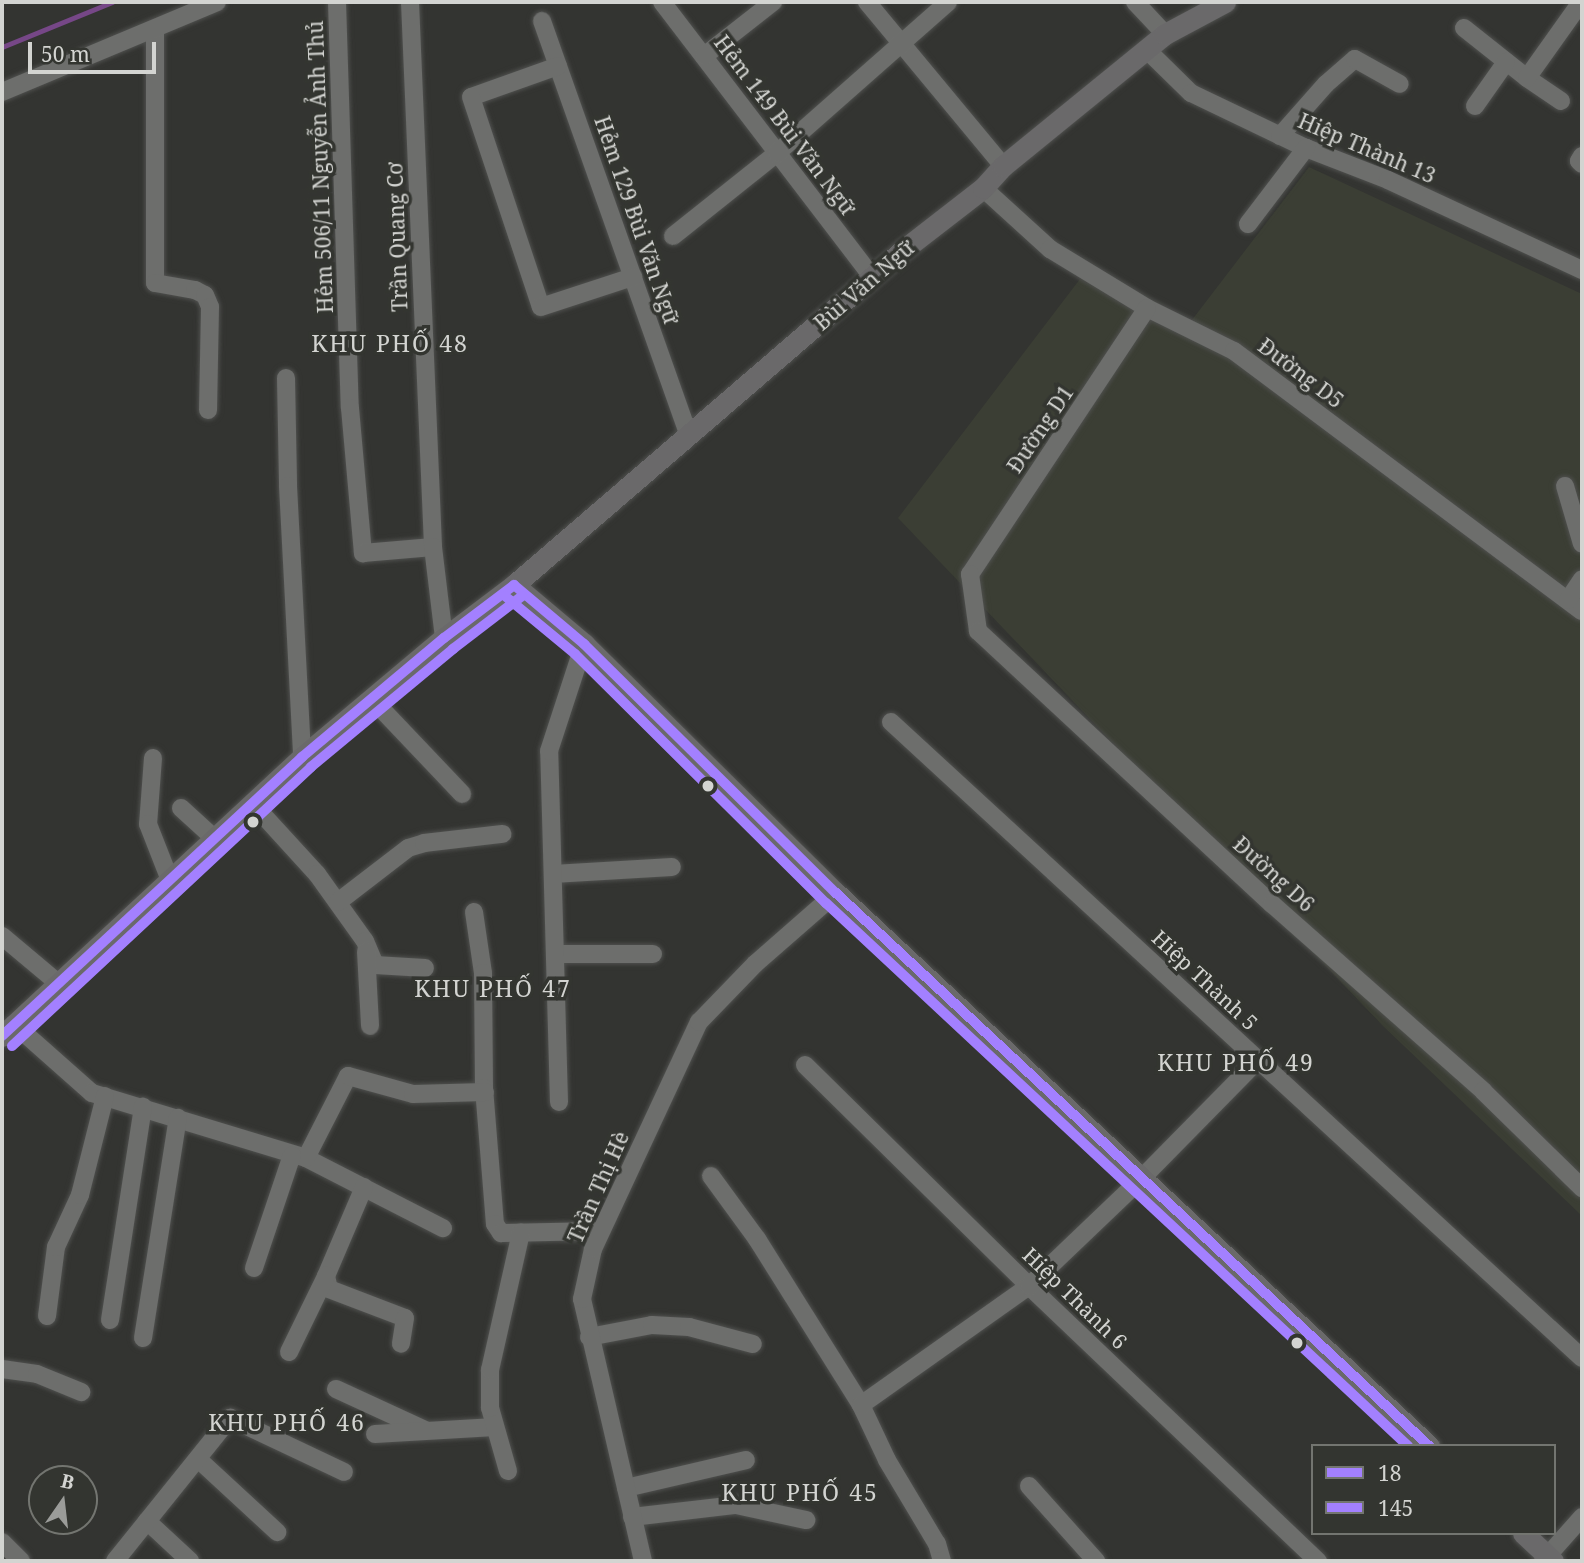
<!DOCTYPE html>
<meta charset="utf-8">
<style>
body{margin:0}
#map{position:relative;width:1584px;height:1563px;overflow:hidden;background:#333431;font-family:"Noto Serif",serif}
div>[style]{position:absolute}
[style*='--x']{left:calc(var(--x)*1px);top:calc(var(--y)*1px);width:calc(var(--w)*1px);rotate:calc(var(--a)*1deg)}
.built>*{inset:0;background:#3b3e34}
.stream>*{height:5px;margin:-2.5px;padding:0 2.5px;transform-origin:2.5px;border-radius:2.5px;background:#764787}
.roads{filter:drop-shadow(0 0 2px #4f504e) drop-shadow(0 0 2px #4f504e)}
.minor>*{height:18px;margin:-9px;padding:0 9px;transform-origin:9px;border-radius:9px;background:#6d6e6c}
.major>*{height:21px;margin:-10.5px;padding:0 10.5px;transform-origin:10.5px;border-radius:10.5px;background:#6a696a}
.bus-1>*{height:10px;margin:-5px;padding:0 5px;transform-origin:5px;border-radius:5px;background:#a380ff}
.bus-2>*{height:10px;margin:-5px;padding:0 5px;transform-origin:5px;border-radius:5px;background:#a380ff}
.dots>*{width:19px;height:19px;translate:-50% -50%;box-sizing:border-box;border:4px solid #333530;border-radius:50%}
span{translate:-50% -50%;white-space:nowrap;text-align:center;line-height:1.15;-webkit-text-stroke:7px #333530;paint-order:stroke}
.street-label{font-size:21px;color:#d3d4d1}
.neighbourhood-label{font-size:23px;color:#d3d4d1;letter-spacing:2px}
.frame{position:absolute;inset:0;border:4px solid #d3d4d1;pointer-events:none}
.legend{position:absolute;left:1311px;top:1444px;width:245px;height:91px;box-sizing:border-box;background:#333530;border:2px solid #737570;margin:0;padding:9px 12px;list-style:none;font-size:21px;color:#d3d4d1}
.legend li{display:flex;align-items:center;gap:14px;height:35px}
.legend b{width:35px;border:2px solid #737570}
.north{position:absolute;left:28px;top:1465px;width:70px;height:70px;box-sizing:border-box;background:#333530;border:2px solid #737570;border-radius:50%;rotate:14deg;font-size:19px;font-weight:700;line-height:28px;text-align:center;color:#d3d4d1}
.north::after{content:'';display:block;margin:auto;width:24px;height:32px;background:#9b9c99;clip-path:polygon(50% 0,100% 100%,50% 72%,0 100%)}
.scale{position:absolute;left:28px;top:42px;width:128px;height:32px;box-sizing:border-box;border:4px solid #d3d4d1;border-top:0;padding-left:9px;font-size:21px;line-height:24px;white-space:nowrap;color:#d3d4d1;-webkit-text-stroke:5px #333530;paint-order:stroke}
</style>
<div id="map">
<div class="built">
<i style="clip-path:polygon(1309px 167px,1582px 294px,1582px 1216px,1383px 1026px,898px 518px,1083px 275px,1182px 333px)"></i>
</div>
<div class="stream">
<i style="--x:2;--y:47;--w:119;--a:-22.2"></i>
</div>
<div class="roads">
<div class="minor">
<i style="--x:337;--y:2;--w:406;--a:88.2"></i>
<i style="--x:350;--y:408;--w:146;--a:84.9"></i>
<i style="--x:363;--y:553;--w:70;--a:-4.9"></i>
<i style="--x:410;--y:2;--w:545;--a:87.58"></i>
<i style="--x:433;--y:547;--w:92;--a:83.1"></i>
<i style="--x:662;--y:2;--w:346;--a:52.6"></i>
<i style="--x:867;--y:2;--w:213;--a:50.3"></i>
<i style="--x:1135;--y:2;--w:44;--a:46.8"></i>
<i style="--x:542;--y:21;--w:439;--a:70.5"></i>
<i style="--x:1464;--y:28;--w:80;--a:38.4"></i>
<i style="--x:1527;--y:78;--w:41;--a:34.1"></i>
<i style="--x:155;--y:29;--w:254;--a:90"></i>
<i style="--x:155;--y:283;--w:41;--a:9.9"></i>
<i style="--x:195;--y:290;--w:11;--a:27"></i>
<i style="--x:205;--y:295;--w:13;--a:67"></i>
<i style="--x:210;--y:307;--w:103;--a:91.1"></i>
<i style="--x:1146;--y:49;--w:63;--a:44.4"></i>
<i style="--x:1191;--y:93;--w:127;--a:25.6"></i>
<i style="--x:1306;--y:148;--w:88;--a:21.3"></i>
<i style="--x:1388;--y:180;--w:214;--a:24.9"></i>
<i style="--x:704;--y:56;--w:88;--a:-38"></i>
<i style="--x:558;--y:66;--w:92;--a:160.4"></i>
<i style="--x:471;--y:97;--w:221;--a:71.6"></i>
<i style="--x:541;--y:307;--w:97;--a:-18.1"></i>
<i style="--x:1527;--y:78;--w:93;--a:-54.6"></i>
<i style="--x:2;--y:92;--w:233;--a:-22.7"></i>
<i style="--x:1475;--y:106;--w:54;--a:-54.8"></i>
<i style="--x:1280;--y:136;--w:69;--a:-48.5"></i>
<i style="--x:1326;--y:84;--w:38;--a:-41"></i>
<i style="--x:1355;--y:59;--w:51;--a:29.1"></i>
<i style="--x:1582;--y:156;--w:6;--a:121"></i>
<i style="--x:1579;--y:161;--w:4;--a:45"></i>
<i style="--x:983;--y:188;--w:91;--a:42.3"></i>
<i style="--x:1050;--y:249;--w:114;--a:31.3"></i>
<i style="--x:1147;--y:308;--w:97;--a:26.3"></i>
<i style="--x:1234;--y:351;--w:434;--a:36.8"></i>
<i style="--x:1248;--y:224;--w:96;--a:-52.7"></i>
<i style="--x:673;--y:236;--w:133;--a:-38.6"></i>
<i style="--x:777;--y:153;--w:228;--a:-41.4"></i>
<i style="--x:1147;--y:308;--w:320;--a:123.6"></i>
<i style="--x:970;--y:574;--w:58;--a:82"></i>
<i style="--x:978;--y:631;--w:401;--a:42.9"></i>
<i style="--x:1272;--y:904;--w:282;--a:41.5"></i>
<i style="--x:1483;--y:1091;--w:139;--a:44.4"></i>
<i style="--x:286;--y:378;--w:108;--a:88.9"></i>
<i style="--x:288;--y:486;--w:271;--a:87"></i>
<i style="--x:1565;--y:486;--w:60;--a:73.7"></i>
<i style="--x:1568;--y:600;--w:25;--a:-56"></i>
<i style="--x:372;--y:699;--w:131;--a:46.5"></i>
<i style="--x:891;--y:722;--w:939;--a:42.63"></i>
<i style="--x:153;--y:758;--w:66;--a:94.3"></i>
<i style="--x:148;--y:824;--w:60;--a:68.6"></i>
<i style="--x:253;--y:804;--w:95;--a:47.6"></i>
<i style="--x:317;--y:874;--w:82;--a:54.4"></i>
<i style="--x:365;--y:941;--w:26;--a:67"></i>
<i style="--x:375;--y:965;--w:50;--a:3.4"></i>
<i style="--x:181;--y:808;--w:46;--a:42.4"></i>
<i style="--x:553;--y:874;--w:119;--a:-3.4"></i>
<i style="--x:338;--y:902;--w:88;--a:-37.6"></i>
<i style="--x:408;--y:848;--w:17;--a:-17"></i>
<i style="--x:424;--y:843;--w:79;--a:-6.6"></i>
<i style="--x:474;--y:912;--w:62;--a:81.6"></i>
<i style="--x:483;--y:973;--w:115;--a:89.5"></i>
<i style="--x:484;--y:1088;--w:136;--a:85.4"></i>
<i style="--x:495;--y:1224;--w:11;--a:56"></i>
<i style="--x:501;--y:1233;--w:99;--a:-1.2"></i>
<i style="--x:2;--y:936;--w:73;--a:40"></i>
<i style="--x:366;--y:951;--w:75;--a:86.9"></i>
<i style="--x:556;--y:954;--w:97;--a:0"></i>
<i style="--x:14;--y:1024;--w:104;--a:41.5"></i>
<i style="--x:92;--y:1093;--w:224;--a:16.9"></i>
<i style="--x:306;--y:1158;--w:154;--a:27.1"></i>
<i style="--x:805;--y:1065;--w:315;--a:44.6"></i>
<i style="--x:1029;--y:1286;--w:399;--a:43.6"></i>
<i style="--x:559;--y:1102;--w:351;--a:-91.6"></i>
<i style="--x:549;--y:751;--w:113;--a:-71.9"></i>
<i style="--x:306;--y:1158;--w:92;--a:-62.9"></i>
<i style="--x:348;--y:1076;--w:67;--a:15.5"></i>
<i style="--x:413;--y:1094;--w:72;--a:-1.6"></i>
<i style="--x:711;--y:1176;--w:78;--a:53.9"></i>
<i style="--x:757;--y:1239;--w:196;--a:57.9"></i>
<i style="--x:364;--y:1187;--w:97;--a:113.1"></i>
<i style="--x:326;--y:1276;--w:13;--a:77"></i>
<i style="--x:329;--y:1289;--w:81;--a:20.9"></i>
<i style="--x:405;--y:1318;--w:26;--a:99"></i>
<i style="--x:254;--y:1268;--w:119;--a:-71.4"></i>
<i style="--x:47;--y:1316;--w:70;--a:-82.6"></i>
<i style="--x:56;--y:1247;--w:57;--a:-65.2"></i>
<i style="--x:80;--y:1195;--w:102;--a:-75.8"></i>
<i style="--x:110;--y:1320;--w:216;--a:-81.2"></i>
<i style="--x:589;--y:1337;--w:64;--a:-10.8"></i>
<i style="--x:652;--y:1325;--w:37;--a:3"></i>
<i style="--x:689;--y:1327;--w:66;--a:14.9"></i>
<i style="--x:143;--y:1338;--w:223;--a:-81"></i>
<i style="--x:289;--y:1352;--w:85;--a:-64"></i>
<i style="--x:2;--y:1369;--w:35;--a:8"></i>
<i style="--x:37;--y:1374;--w:48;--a:22.2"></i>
<i style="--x:336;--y:1389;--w:98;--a:24.7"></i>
<i style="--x:375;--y:1434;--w:120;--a:-3.3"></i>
<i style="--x:198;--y:1459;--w:108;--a:42.7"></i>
<i style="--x:508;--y:1471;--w:66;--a:-105.9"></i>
<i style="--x:490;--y:1408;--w:38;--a:-90"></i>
<i style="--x:490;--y:1370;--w:141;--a:-77.3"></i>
<i style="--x:1029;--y:1486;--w:101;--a:48.2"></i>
<i style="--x:626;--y:1488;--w:123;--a:-13.1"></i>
<i style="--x:632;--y:1517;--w:105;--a:-6.6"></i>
<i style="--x:736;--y:1505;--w:72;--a:12.1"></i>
<i style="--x:147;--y:1521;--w:59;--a:42.9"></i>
<i style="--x:2;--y:1542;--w:27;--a:45"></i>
<i style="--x:115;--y:1561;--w:184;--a:-51.2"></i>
<i style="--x:230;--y:1418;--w:126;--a:25.3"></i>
<i style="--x:643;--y:1561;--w:269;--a:-103.1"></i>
<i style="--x:582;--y:1299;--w:51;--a:-77.6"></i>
<i style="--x:593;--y:1249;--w:251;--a:-65"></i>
<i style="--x:699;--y:1022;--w:81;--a:-46"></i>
<i style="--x:755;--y:964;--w:108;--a:-41.2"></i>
<i style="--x:942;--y:1561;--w:18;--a:-106"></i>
<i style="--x:937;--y:1544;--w:98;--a:-120.8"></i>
<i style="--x:887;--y:1460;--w:61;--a:-115.3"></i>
<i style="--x:861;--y:1405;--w:206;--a:-35.3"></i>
<i style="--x:1029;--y:1286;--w:155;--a:-43.7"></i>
<i style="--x:1141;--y:1179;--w:167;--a:-45.5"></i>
<i style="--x:1543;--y:1561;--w:59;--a:-48.4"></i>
</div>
<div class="major">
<i style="--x:514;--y:585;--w:92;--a:40.1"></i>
<i style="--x:584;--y:644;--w:354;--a:44.7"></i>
<i style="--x:836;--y:893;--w:811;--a:43"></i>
<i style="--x:2;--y:1036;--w:410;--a:-42.9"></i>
<i style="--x:302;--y:757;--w:185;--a:-40"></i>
<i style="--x:444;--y:638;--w:88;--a:-37.1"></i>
<i style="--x:514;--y:585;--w:513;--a:-40.73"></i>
<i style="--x:903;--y:250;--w:101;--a:-37.8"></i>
<i style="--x:983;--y:188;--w:30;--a:-48"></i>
<i style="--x:1003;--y:166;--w:209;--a:-39.2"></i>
<i style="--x:1165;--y:34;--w:68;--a:-28.1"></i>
<i style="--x:1523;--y:1533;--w:41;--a:43"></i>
</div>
</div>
<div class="bus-1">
<i style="--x:514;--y:585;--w:92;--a:40.1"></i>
<i style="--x:584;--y:644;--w:354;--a:44.7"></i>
<i style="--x:836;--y:893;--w:811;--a:43"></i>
<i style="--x:2;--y:1036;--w:410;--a:-42.9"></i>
<i style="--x:302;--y:757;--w:185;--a:-40"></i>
<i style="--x:444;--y:638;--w:88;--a:-37.1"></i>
</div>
<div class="bus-2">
<i style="--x:505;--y:596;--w:91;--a:39.6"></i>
<i style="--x:575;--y:654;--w:354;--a:44.8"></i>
<i style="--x:826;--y:903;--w:796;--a:43.01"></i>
<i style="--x:12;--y:1046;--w:409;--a:-43"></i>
<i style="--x:311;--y:767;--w:185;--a:-39.7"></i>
<i style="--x:453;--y:649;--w:87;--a:-37.5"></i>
</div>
<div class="dots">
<i style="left:708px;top:786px;background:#d3d4d1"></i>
<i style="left:253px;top:822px;background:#d3d4d1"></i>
<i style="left:1297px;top:1343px;background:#d3d4d1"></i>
</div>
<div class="street-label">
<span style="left:785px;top:125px;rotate:53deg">Hẻm 149 Bùi Văn Ngữ</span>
<span style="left:1367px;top:148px;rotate:23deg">Hiệp Thành 13</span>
<span style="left:320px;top:167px;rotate:-92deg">Hẻm 506/11 Nguyễn Ảnh Thủ</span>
<span style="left:637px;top:220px;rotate:71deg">Hẻm 129 Bùi Văn Ngữ</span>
<span style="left:397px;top:237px;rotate:-92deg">Trần Quang Cơ</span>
<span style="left:864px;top:285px;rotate:-41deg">Bùi Văn Ngữ</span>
<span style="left:1301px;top:373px;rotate:37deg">Đường D5</span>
<span style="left:1040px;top:429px;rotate:-56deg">Đường D1</span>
<span style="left:1274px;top:874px;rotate:42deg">Đường D6</span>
<span style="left:1205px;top:980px;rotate:43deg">Hiệp Thành 5</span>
<span style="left:598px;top:1187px;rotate:-66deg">Trần Thị Hè</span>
<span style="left:1075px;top:1298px;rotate:44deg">Hiệp Thành 6</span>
</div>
<div class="neighbourhood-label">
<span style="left:390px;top:343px">KHU PHỐ 48</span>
<span style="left:493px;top:988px">KHU PHỐ 47</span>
<span style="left:1236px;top:1062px">KHU PHỐ 49</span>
<span style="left:287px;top:1422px">KHU PHỐ 46</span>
<span style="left:800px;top:1492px">KHU PHỐ 45</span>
</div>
<div class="frame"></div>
<ul class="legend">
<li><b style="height:9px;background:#a380ff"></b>18</li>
<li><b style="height:9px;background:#a380ff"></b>145</li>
</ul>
<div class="north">B</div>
<div class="scale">50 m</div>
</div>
